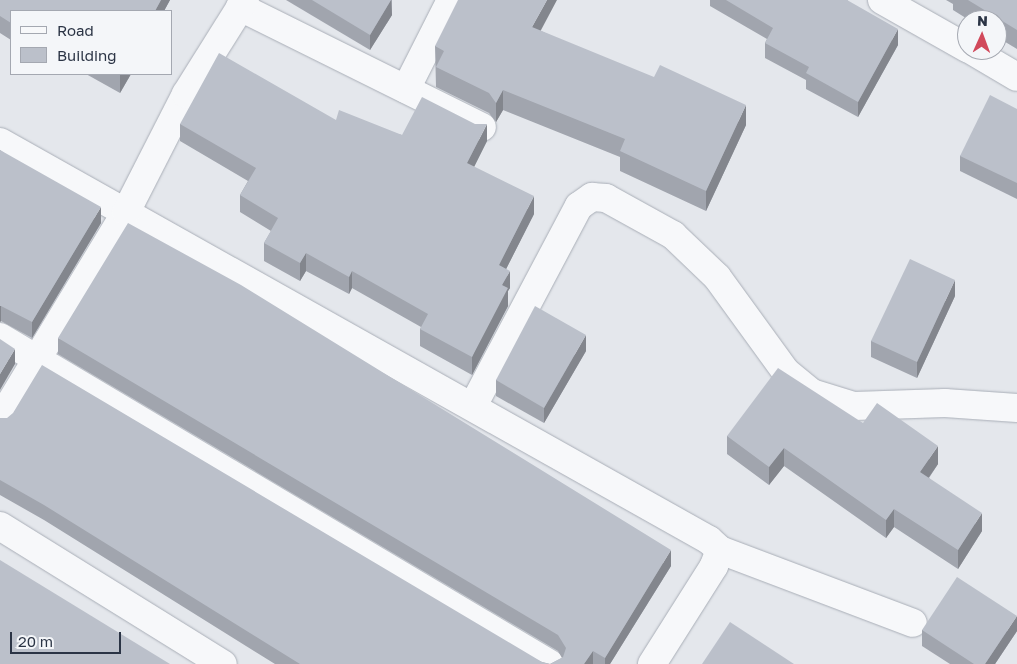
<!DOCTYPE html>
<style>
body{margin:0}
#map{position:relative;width:1017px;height:664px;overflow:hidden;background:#e4e7ec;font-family:"Golos Text",sans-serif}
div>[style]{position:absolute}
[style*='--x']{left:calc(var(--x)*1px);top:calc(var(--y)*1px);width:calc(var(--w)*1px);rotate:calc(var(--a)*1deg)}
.roads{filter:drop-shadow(0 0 1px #a9aeb7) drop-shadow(0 0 1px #a9aeb7)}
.minor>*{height:28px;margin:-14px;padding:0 14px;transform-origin:14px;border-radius:14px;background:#f7f8fa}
.wall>*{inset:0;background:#a1a5ae}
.shaded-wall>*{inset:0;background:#83868d}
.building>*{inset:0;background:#bbc0ca}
span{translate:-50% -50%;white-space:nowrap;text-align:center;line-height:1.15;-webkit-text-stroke:4.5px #f4f6f9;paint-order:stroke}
.legend{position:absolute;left:10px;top:10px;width:162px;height:65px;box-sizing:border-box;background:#f4f6f9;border:1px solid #a4a8b1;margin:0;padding:6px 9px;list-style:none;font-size:15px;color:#2b3445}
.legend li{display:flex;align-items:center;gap:10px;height:25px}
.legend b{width:25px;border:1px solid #a4a8b1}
.north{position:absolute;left:957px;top:10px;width:50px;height:50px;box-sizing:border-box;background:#f4f6f9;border:1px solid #a4a8b1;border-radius:50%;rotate:2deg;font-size:14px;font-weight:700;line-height:20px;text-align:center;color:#2b3445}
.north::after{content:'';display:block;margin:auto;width:18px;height:22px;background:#d1495b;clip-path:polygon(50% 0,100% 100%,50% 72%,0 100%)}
.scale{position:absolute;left:10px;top:632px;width:111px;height:22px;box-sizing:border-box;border:2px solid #2b3445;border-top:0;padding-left:6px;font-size:15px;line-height:18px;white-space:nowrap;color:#2b3445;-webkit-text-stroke:4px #f4f6f9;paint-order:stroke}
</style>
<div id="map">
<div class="roads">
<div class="minor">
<i style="--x:882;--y:0;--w:98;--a:29.5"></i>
<i style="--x:240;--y:7;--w:270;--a:26.4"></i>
<i style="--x:971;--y:50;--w:53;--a:30.4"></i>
<i style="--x:406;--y:89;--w:100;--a:-63.2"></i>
<i style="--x:0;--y:142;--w:813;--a:29.31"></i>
<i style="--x:709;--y:540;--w:15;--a:42"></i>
<i style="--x:720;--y:550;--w:17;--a:111"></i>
<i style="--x:714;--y:566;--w:116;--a:122.3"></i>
<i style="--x:0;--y:337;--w:640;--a:30.73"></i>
<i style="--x:474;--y:404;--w:224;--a:-62.1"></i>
<i style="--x:579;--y:206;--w:16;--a:-35"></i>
<i style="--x:592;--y:197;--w:14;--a:4"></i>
<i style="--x:606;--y:198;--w:77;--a:28.9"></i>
<i style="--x:673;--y:235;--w:61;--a:43.7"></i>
<i style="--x:717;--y:277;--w:117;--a:54"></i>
<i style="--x:786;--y:372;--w:33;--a:39"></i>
<i style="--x:812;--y:393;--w:44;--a:17.2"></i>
<i style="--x:854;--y:406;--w:91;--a:-1.9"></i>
<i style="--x:945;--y:403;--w:72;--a:4"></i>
<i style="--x:0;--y:420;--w:243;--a:-58.8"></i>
<i style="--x:126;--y:212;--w:132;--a:-63"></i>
<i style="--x:186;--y:94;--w:111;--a:-57.9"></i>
<i style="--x:0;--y:526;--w:262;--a:31.8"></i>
<i style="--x:720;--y:550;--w:206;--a:20.7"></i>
</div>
</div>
<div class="wall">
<i style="clip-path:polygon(0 0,170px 0,164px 11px,11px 11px,11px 40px,0 33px)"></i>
<i style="clip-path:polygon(286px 0,392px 0,392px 15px,370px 50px)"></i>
<i style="clip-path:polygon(710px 0,847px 0,898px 45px,858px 117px,806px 89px,806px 80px,765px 58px,765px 43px,767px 39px,710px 6px)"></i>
<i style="clip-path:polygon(946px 0,1017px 0,1017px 49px,997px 37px,997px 20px,969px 20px,953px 10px,953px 4px)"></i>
<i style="clip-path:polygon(541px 31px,746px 125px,706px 211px,620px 171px,620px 157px,503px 110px,496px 122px,489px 113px,436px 87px,435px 46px)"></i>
<i style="clip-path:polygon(86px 74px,131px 74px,120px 93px)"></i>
<i style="clip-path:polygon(1017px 109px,1017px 199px,960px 171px,960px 156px)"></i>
<i style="clip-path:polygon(336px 120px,402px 135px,487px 141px,474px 167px,534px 214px,506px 269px,510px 288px,508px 291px,508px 306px,472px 375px,420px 346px,420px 329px,421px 327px,352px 288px,349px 294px,306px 271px,300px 281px,264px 261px,264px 243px,271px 231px,240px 212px,240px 195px,248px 181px,180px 141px,180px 124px)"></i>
<i style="clip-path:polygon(0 150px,101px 223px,32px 338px,1px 321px,0 322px)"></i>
<i style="clip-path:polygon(955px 296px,917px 378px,871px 357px,871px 341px)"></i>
<i style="clip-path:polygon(58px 338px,671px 566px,610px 664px,550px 664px,562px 658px,558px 651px,58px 354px)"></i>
<i style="clip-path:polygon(586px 351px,544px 423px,496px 396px,496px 380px)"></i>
<i style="clip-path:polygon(0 418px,542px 662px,550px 664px,275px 664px,44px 520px,0 495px)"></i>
<i style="clip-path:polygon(863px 423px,938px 464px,929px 478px,982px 531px,958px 569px,894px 527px,886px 538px,784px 466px,769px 485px,727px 454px,727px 436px)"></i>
<i style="clip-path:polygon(922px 630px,1017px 631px,995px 664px,950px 664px,922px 646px)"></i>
</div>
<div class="shaded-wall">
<i style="clip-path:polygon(161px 0,170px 0,164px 11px,155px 11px)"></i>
<i style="clip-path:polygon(391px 0,392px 15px,370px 50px,370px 35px)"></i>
<i style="clip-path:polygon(547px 0,557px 0,532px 47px,532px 27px)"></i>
<i style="clip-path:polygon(898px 29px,898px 45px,858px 117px,858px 102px)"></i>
<i style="clip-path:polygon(121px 74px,131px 74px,120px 93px,120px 75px)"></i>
<i style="clip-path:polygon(503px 90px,503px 110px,496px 122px,496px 103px)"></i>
<i style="clip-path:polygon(746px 105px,746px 125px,706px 211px,706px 191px)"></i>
<i style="clip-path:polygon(487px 124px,487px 141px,467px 181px,467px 163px)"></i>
<i style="clip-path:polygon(534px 196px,534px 214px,499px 283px,499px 265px)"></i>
<i style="clip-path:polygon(101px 207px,101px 223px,32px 338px,32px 322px)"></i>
<i style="clip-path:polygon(306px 253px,306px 271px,300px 281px,300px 263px)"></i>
<i style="clip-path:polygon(352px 271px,352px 288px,349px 294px,349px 277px)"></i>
<i style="clip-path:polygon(510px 271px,510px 288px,508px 291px,508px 306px,472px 375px,472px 357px,502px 285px)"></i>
<i style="clip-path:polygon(955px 280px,955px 296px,917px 378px,917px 362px)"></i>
<i style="clip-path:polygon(0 306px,1px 306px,1px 321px,0 322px)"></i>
<i style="clip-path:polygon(586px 335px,586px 351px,544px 423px,544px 408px)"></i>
<i style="clip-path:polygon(15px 349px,15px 364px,0 390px,0 374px)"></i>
<i style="clip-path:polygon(938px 446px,938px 464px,920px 490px,920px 472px)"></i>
<i style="clip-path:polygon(784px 448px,784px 466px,769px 485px,769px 467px)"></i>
<i style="clip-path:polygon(894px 509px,894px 527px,886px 538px,886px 520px)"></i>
<i style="clip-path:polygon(982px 513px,982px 531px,958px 569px,958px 550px)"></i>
<i style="clip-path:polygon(671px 550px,671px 566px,610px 664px,605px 664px,605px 658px)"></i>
<i style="clip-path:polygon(1017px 616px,1017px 631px,995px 664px,985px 664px)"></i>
<i style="clip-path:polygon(593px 651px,593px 664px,584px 664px)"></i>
</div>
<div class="building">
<i style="clip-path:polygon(0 0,161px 0,155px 11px,11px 11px,11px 23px,0 16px)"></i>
<i style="clip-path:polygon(312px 0,391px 0,370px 35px)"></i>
<i style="clip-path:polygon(458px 0,547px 0,532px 27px,654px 77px,660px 65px,746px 105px,706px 191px,620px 151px,625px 139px,503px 90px,496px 103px,489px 93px,436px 67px,444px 51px,435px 46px)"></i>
<i style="clip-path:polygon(726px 0,847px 0,898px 29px,858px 102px,806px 73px,809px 67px,765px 43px,773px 28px)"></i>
<i style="clip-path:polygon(968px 0,1017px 0,1017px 30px)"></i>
<i style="clip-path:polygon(219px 53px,336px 120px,339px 110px,402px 135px,422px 97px,475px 124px,487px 124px,467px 163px,534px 196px,499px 265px,510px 271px,502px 285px,508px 288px,472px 357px,420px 329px,428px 314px,352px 271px,349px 277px,306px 253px,300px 263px,264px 243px,278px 218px,240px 195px,256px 168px,180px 124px)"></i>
<i style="clip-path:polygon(990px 95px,1017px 109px,1017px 183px,960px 156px)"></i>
<i style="clip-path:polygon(0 150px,101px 207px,32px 322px,1px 306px,0 306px)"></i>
<i style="clip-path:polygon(128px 223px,241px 285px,671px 550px,605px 658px,593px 651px,584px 664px,550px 664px,563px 657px,566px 648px,558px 635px,58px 338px)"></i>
<i style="clip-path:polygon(910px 259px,955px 280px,917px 362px,871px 341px)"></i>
<i style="clip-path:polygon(535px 306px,586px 335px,544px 408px,496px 380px)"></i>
<i style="clip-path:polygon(0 339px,15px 349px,0 374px)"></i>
<i style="clip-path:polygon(42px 365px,542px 662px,550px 664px,300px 664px,44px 505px,0 480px,0 418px,7px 418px,13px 413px)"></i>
<i style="clip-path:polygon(778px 368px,863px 423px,877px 403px,938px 446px,920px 472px,982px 513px,958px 550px,894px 509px,886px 520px,784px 448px,769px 467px,727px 436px)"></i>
<i style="clip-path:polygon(0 560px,170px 664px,0 664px)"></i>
<i style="clip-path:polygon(957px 577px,1017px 616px,985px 664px,974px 664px,922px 630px)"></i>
<i style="clip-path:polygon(730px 622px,794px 664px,702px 664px)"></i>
</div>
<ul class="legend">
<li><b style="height:6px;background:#f7f8fa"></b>Road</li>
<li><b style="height:14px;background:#bbc0ca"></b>Building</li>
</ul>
<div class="north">N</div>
<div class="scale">20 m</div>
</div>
